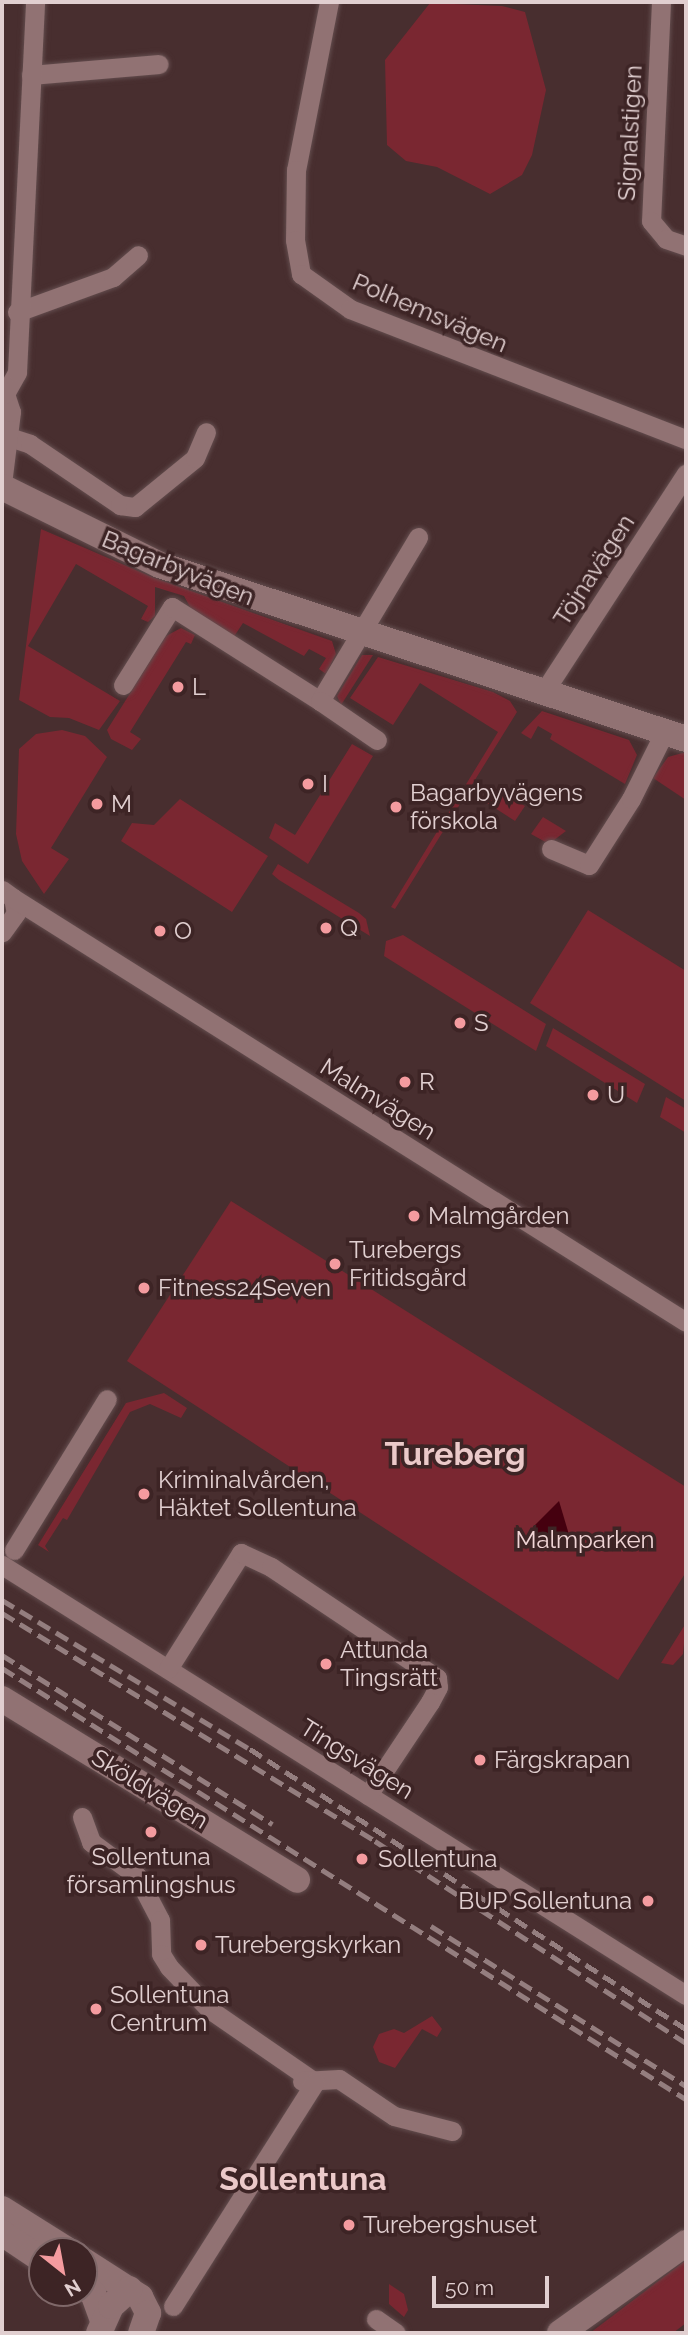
<!DOCTYPE html>
<meta charset="utf-8">
<style>
body{margin:0}
#map{position:relative;width:688px;height:2335px;overflow:hidden;background:#482e2f;font-family:Raleway,sans-serif}
div>[style]{position:absolute}
[style*='--x']{left:calc(var(--x)*1px);top:calc(var(--y)*1px);width:calc(var(--w)*1px);rotate:calc(var(--a)*1deg)}
.green>*{inset:0;background:#7a2731}
.water>*{inset:0;background:#45000f}
.roads{filter:drop-shadow(0 0 2px #634d4e) drop-shadow(0 0 2px #634d4e)}
.street>*{height:19px;margin:-9.5px;padding:0 9.5px;transform-origin:9.5px;border-radius:9.5px;background:#917273}
.secondary>*{height:26px;margin:-13px;padding:0 13px;transform-origin:13px;border-radius:13px;background:#917273}
.rail>*{height:4.5px;margin-top:-2.25px;transform-origin:0;background:repeating-linear-gradient(90deg,#947e7f 0 14px,transparent 0 21px)}
.dots>*{width:19px;height:19px;translate:-50% -50%;box-sizing:border-box;border:4px solid #3d2425;border-radius:50%}
span{translate:-50% -50%;white-space:nowrap;text-align:center;line-height:1.15;-webkit-text-stroke:7px #3d2425;paint-order:stroke}
.street-label{font-size:24px;color:#e1cfd0}
.poi-label{font-size:24px;color:#e1cfd0}
.left{translate:0 -50%;text-align:left}
.right{translate:-100% -50%;text-align:right}
.park-label{font-size:24px;color:#f1d5d6}
.district-label{font-size:32px;color:#ebc9c9;font-weight:700}
.frame{position:absolute;inset:0;border:4px solid #e1cfd0;pointer-events:none}
.north{position:absolute;left:28px;top:2237px;width:70px;height:70px;box-sizing:border-box;background:#3d2425;border:2px solid #7f6869;border-radius:50%;rotate:149deg;font-size:19px;font-weight:700;line-height:28px;text-align:center;color:#e1cfd0}
.north::after{content:'';display:block;margin:auto;width:24px;height:32px;background:#f49b9f;clip-path:polygon(50% 0,100% 100%,50% 72%,0 100%)}
.scale{position:absolute;left:432px;top:2276px;width:117px;height:32px;box-sizing:border-box;border:4px solid #e1cfd0;border-top:0;padding-left:9px;font-size:21px;line-height:24px;white-space:nowrap;color:#e1cfd0;-webkit-text-stroke:5px #3d2425;paint-order:stroke}
</style>
<div id="map">
<div class="green">
<i style="clip-path:polygon(430px 3px,502px 6px,525px 12px,546px 90px,532px 155px,522px 175px,490px 194px,437px 167px,406px 161px,387px 145px,385px 60px)"></i>
<i style="clip-path:polygon(41px 529px,152px 577px,332px 641px,336px 654px,326px 674px,319px 669px,326px 658px,309px 649px,304px 656px,243px 623px,233px 638px,191px 609px,184px 596px,155px 587px,155px 616px,148px 622px,141px 619px,148px 606px,76px 564px,28px 646px,120px 701px,99px 730px,69px 718px,50px 717px,19px 700px)"></i>
<i style="clip-path:polygon(181px 628px,195px 635px,191px 644px,186px 642px,130px 732px,141px 739px,132px 750px,111px 739px,107px 730px,166px 636px)"></i>
<i style="clip-path:polygon(362px 655px,373px 655px,341px 705px,337px 696px)"></i>
<i style="clip-path:polygon(378px 657px,493px 692px,510px 701px,517px 712px,395px 909px,391px 907px,498px 732px,420px 683px,393px 725px,350px 698px)"></i>
<i style="clip-path:polygon(542px 711px,629px 740px,637px 755px,625px 784px,550px 739px,552px 734px,538px 726px,531px 739px,521px 733px)"></i>
<i style="clip-path:polygon(62px 730px,85px 736px,107px 757px,51px 848px,69px 859px,44px 894px,22px 861px,16px 834px,19px 749px,36px 734px)"></i>
<i style="clip-path:polygon(352px 744px,373px 756px,308px 864px,269px 838px,275px 823px,295px 835px)"></i>
<i style="clip-path:polygon(686px 752px,686px 800px,653px 778px,668px 757px)"></i>
<i style="clip-path:polygon(498px 790px,525px 806px,515px 821px,484px 801px)"></i>
<i style="clip-path:polygon(180px 799px,268px 856px,232px 912px,121px 841px,132px 823px,154px 825px)"></i>
<i style="clip-path:polygon(543px 817px,566px 831px,549px 844px,531px 834px)"></i>
<i style="clip-path:polygon(278px 864px,359px 913px,366px 919px,370px 936px,279px 880px,272px 874px)"></i>
<i style="clip-path:polygon(588px 910px,686px 971px,686px 1101px,530px 1003px)"></i>
<i style="clip-path:polygon(403px 935px,546px 1024px,536px 1051px,384px 956px,386px 941px)"></i>
<i style="clip-path:polygon(553px 1028px,645px 1084px,637px 1103px,546px 1046px)"></i>
<i style="clip-path:polygon(666px 1097px,686px 1109px,686px 1133px,660px 1117px)"></i>
<i style="clip-path:polygon(231px 1201px,686px 1487px,686px 1572px,618px 1680px,127px 1361px)"></i>
<i style="clip-path:polygon(164px 1393px,187px 1408px,181px 1418px,150px 1404px,130px 1412px,67px 1520px,63px 1518px,45px 1546px,49px 1552px,38px 1545px,126px 1403px)"></i>
<i style="clip-path:polygon(686px 1623px,683px 1654px,673px 1665px,661px 1663px)"></i>
<i style="clip-path:polygon(432px 2016px,442px 2029px,437px 2037px,422px 2029px,395px 2068px,379px 2062px,373px 2047px,379px 2034px,394px 2029px,404px 2033px)"></i>
<i style="clip-path:polygon(686px 2260px,686px 2323px,673px 2333px,590px 2333px)"></i>
<i style="clip-path:polygon(389px 2284px,404px 2294px,408px 2310px,404px 2317px,389px 2304px)"></i>
</div>
<div class="water">
<i style="clip-path:polygon(559px 1501px,570px 1538px,537px 1536px,533px 1527px)"></i>
</div>
<div class="roads">
<div class="street">
<i style="--x:329;--y:2;--w:171;--a:101.1"></i>
<i style="--x:296;--y:170;--w:70;--a:90.8"></i>
<i style="--x:295;--y:240;--w:35;--a:80"></i>
<i style="--x:301;--y:274;--w:60;--a:35.5"></i>
<i style="--x:350;--y:309;--w:360;--a:21.2"></i>
<i style="--x:661;--y:2;--w:219;--a:92.6"></i>
<i style="--x:651;--y:221;--w:23;--a:50"></i>
<i style="--x:666;--y:239;--w:21;--a:19"></i>
<i style="--x:31;--y:75;--w:128;--a:-4.9"></i>
<i style="--x:17;--y:312;--w:102;--a:-20"></i>
<i style="--x:113;--y:277;--w:33;--a:-41"></i>
<i style="--x:9;--y:437;--w:22;--a:18"></i>
<i style="--x:30;--y:444;--w:109;--a:34.1"></i>
<i style="--x:120;--y:505;--w:15;--a:8"></i>
<i style="--x:135;--y:507;--w:77;--a:-39.2"></i>
<i style="--x:195;--y:458;--w:28;--a:-67"></i>
<i style="--x:2;--y:484;--w:73;--a:-82.9"></i>
<i style="--x:11;--y:412;--w:19;--a:-108"></i>
<i style="--x:5;--y:394;--w:25;--a:-61"></i>
<i style="--x:17;--y:372;--w:370;--a:-87.2"></i>
<i style="--x:123;--y:685;--w:92;--a:-57.9"></i>
<i style="--x:172;--y:607;--w:175;--a:32.4"></i>
<i style="--x:320;--y:701;--w:191;--a:-59.1"></i>
<i style="--x:543;--y:693;--w:262;--a:-56.9"></i>
<i style="--x:320;--y:701;--w:69;--a:34.4"></i>
<i style="--x:551;--y:849;--w:41;--a:22.8"></i>
<i style="--x:589;--y:865;--w:78;--a:-57.5"></i>
<i style="--x:631;--y:799;--w:76;--a:-63.4"></i>
<i style="--x:2;--y:890;--w:14;--a:36"></i>
<i style="--x:13;--y:898;--w:15;--a:79"></i>
<i style="--x:16;--y:913;--w:24;--a:126"></i>
<i style="--x:13;--y:898;--w:795;--a:32.21"></i>
<i style="--x:14;--y:1550;--w:177;--a:-58.4"></i>
<i style="--x:2;--y:1565;--w:808;--a:32.16"></i>
<i style="--x:168;--y:1669;--w:137;--a:-57.8"></i>
<i style="--x:241;--y:1553;--w:33;--a:25"></i>
<i style="--x:271;--y:1567;--w:200;--a:33.8"></i>
<i style="--x:437;--y:1678;--w:9;--a:84"></i>
<i style="--x:438;--y:1687;--w:17;--a:118"></i>
<i style="--x:430;--y:1702;--w:112;--a:123.7"></i>
<i style="--x:82;--y:1817;--w:27;--a:70"></i>
<i style="--x:91;--y:1842;--w:57;--a:36.5"></i>
<i style="--x:137;--y:1876;--w:50;--a:62.4"></i>
<i style="--x:160;--y:1920;--w:34;--a:88"></i>
<i style="--x:161;--y:1954;--w:15;--a:58"></i>
<i style="--x:169;--y:1967;--w:58;--a:46.4"></i>
<i style="--x:209;--y:2009;--w:129;--a:34.6"></i>
<i style="--x:302;--y:2081;--w:37;--a:-3"></i>
<i style="--x:339;--y:2079;--w:66;--a:33.9"></i>
<i style="--x:394;--y:2116;--w:60;--a:14.5"></i>
<i style="--x:173;--y:2306;--w:265;--a:-57.6"></i>
<i style="--x:376;--y:2319;--w:24;--a:35"></i>
</div>
<div class="secondary">
<i style="--x:2;--y:487;--w:176;--a:26.3"></i>
<i style="--x:160;--y:565;--w:554;--a:18.3"></i>
<i style="--x:2;--y:1699;--w:346;--a:31.5"></i>
<i style="--x:2;--y:2209;--w:79;--a:32.1"></i>
<i style="--x:2;--y:2233;--w:48;--a:34"></i>
<i style="--x:84;--y:2261;--w:67;--a:32.7"></i>
<i style="--x:140;--y:2297;--w:18;--a:63"></i>
<i style="--x:148;--y:2313;--w:21;--a:109"></i>
<i style="--x:84;--y:2287;--w:11;--a:34"></i>
<i style="--x:93;--y:2293;--w:29;--a:70"></i>
<i style="--x:99;--y:2333;--w:30;--a:-66"></i>
<i style="--x:111;--y:2306;--w:25;--a:-42"></i>
<i style="--x:560;--y:2333;--w:155;--a:-35.5"></i>
</div>
</div>
<div class="rail">
<i style="--x:2;--y:1600;--w:289;--a:31"></i>
<i style="--x:250;--y:1749;--w:518;--a:32.71"></i>
<i style="--x:2;--y:1613;--w:437;--a:31.4"></i>
<i style="--x:375;--y:1841;--w:371;--a:33"></i>
<i style="--x:2;--y:1655;--w:319;--a:32"></i>
<i style="--x:2;--y:1668;--w:808;--a:32.22"></i>
<i style="--x:431;--y:1926;--w:301;--a:32.1"></i>
</div>
<div class="dots">
<i style="left:178px;top:687px;background:#f49b9f"></i>
<i style="left:308px;top:784px;background:#f49b9f"></i>
<i style="left:97px;top:804px;background:#f49b9f"></i>
<i style="left:396px;top:807px;background:#f49b9f"></i>
<i style="left:326px;top:928px;background:#f49b9f"></i>
<i style="left:160px;top:931px;background:#f49b9f"></i>
<i style="left:460px;top:1023px;background:#f49b9f"></i>
<i style="left:405px;top:1082px;background:#f49b9f"></i>
<i style="left:593px;top:1095px;background:#f49b9f"></i>
<i style="left:414px;top:1216px;background:#f49b9f"></i>
<i style="left:335px;top:1264px;background:#f49b9f"></i>
<i style="left:144px;top:1288px;background:#f49b9f"></i>
<i style="left:144px;top:1494px;background:#f49b9f"></i>
<i style="left:326px;top:1664px;background:#f49b9f"></i>
<i style="left:480px;top:1760px;background:#f49b9f"></i>
<i style="left:151px;top:1832px;background:#f49b9f"></i>
<i style="left:362px;top:1859px;background:#f49b9f"></i>
<i style="left:648px;top:1901px;background:#f49b9f"></i>
<i style="left:201px;top:1945px;background:#f49b9f"></i>
<i style="left:96px;top:2009px;background:#f49b9f"></i>
<i style="left:349px;top:2225px;background:#f49b9f"></i>
</div>
<div class="street-label">
<span style="left:630px;top:133px;rotate:-87deg">Signalstigen</span>
<span style="left:430px;top:313px;rotate:23deg">Polhemsvägen</span>
<span style="left:178px;top:568px;rotate:22deg">Bagarbyvägen</span>
<span style="left:594px;top:570px;rotate:-57deg">Töjnavägen</span>
<span style="left:378px;top:1099px;rotate:32deg">Malmvägen</span>
<span style="left:357px;top:1759px;rotate:32deg">Tingsvägen</span>
<span style="left:150px;top:1789px;rotate:31deg">Sköldvägen</span>
</div>
<div class="poi-label">
<span class="left" style="left:192px;top:687px">L</span>
<span class="left" style="left:322px;top:784px">I</span>
<span class="left" style="left:410px;top:807px">Bagarbyvägens<br>förskola</span>
<span class="left" style="left:111px;top:804px">M</span>
<span class="left" style="left:340px;top:928px">Q</span>
<span class="left" style="left:174px;top:931px">O</span>
<span class="left" style="left:474px;top:1023px">S</span>
<span class="left" style="left:419px;top:1082px">R</span>
<span class="left" style="left:607px;top:1095px">U</span>
<span class="left" style="left:428px;top:1216px">Malmgården</span>
<span class="left" style="left:349px;top:1264px">Turebergs<br>Fritidsgård</span>
<span class="left" style="left:158px;top:1288px">Fitness24Seven</span>
<span class="left" style="left:158px;top:1494px">Kriminalvården,<br>Häktet Sollentuna</span>
<span class="left" style="left:340px;top:1664px">Attunda<br>Tingsrätt</span>
<span class="left" style="left:494px;top:1760px">Färgskrapan</span>
<span style="left:151px;top:1871px">Sollentuna<br>församlingshus</span>
<span class="left" style="left:378px;top:1859px">Sollentuna</span>
<span class="right" style="left:632px;top:1901px">BUP Sollentuna</span>
<span class="left" style="left:215px;top:1945px">Turebergskyrkan</span>
<span class="left" style="left:110px;top:2009px">Sollentuna<br>Centrum</span>
<span class="left" style="left:363px;top:2225px">Turebergshuset</span>
</div>
<div class="park-label">
<span style="left:585px;top:1540px">Malmparken</span>
</div>
<div class="district-label">
<span style="left:455px;top:1454px">Tureberg</span>
<span style="left:303px;top:2179px">Sollentuna</span>
</div>
<div class="frame"></div>
<div class="north">N</div>
<div class="scale">50 m</div>
</div>
